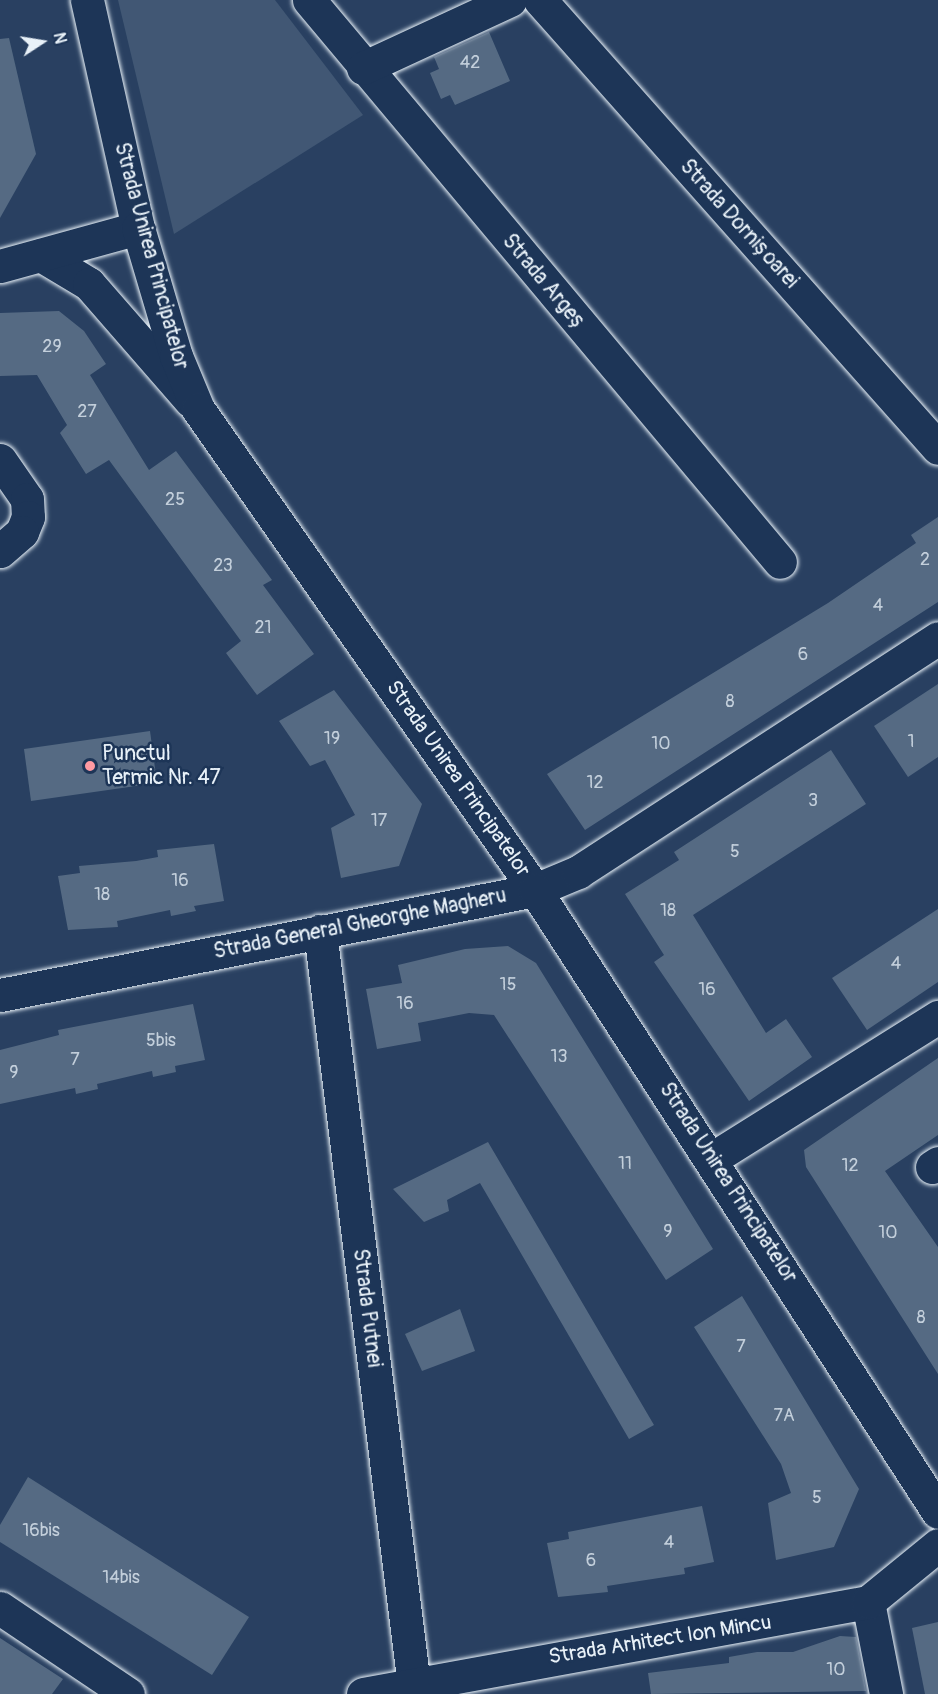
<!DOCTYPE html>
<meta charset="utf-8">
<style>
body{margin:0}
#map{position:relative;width:938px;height:1694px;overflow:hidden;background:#294061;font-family:Pangolin,sans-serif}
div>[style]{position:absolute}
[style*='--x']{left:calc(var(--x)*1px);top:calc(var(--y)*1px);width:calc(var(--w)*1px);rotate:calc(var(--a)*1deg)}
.green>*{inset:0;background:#415774}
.building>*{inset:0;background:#556a83}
.roads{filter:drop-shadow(0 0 2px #e8f1f8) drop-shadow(0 0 2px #e8f1f8)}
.minor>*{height:33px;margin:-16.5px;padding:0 16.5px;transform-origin:16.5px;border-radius:16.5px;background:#1d3557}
.major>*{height:33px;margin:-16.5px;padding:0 16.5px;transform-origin:16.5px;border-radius:16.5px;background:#1d3557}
.dots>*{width:16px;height:16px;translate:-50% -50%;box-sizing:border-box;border:3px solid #1d3557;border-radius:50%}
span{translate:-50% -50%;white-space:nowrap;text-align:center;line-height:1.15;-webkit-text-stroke:5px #1d3557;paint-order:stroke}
.number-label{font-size:18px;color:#c3cfdb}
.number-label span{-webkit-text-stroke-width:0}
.street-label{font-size:21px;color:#e8f1f8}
.poi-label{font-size:21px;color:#e8f1f8}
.left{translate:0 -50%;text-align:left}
.north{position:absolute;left:12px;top:12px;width:60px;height:60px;-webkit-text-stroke:4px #1d3557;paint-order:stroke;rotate:78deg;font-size:16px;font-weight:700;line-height:24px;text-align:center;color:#e8f1f8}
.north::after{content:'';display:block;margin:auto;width:21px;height:27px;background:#e8f1f8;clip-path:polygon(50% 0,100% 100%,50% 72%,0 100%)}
</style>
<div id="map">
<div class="green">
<i style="clip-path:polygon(118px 0,275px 0,363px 115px,174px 234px)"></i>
</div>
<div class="building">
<i style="clip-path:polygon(489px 32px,510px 81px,455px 105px,450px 95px,441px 99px,430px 73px,439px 69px,434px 57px)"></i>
<i style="clip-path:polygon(9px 38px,36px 154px,0 218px,0 39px)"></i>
<i style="clip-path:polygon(59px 311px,84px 331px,106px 364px,90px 375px,149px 470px,176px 451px,272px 580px,263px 585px,314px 654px,257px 695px,226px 653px,241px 641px,109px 460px,86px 474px,60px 433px,67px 425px,37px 375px,0 376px,0 313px)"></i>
<i style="clip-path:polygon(938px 517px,938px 602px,585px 830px,547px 774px,828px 603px,916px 543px,911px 535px)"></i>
<i style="clip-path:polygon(938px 684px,938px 757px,908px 777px,874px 726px)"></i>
<i style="clip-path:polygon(334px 690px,422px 804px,399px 866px,341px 878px,331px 828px,355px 815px,325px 760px,310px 766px,279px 721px)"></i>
<i style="clip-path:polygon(150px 731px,157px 783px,31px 801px,24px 749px)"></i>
<i style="clip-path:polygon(831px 750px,866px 804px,693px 915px,766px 1033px,786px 1019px,812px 1057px,749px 1101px,654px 962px,664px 955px,625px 894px,679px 860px,674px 852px)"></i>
<i style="clip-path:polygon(214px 844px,224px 901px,194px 906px,196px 911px,171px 916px,170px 910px,117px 921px,118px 927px,68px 930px,58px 876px,80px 873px,79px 866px,136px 861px,158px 857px,157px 850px)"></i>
<i style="clip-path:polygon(938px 909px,938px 982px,867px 1030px,832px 978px)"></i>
<i style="clip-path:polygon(508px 946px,536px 963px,713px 1249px,666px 1280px,494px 1015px,469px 1013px,418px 1023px,421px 1041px,377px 1049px,366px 989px,402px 983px,398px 965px,465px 949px)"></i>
<i style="clip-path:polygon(193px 1004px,205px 1060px,175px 1066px,176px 1072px,153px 1077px,152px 1071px,97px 1084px,98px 1089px,76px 1094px,75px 1088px,0 1104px,0 1050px,59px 1035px,58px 1030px)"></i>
<i style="clip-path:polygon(938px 1058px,938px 1135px,885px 1171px,938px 1247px,938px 1374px,806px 1167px,804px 1150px)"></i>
<i style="clip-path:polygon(488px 1142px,654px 1425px,629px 1439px,480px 1183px,447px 1200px,449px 1211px,424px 1222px,393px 1189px)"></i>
<i style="clip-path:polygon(742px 1296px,859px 1489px,834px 1547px,776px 1560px,768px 1503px,791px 1493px,781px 1464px,694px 1327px)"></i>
<i style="clip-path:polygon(460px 1309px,475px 1351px,422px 1371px,405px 1334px)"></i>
<i style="clip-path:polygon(28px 1477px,249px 1617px,212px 1675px,0 1542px,0 1525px)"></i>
<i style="clip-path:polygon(702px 1506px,714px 1562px,684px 1568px,685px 1574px,607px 1586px,608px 1592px,558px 1597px,547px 1543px,569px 1539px,568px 1532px)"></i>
<i style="clip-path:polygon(938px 1622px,938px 1694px,925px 1694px,912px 1628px)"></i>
<i style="clip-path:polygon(840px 1636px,856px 1637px,866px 1691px,651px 1694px,648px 1673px,729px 1663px,729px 1657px,757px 1652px,793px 1652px)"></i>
<i style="clip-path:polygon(0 1638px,63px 1679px,52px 1694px,0 1694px)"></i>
</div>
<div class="roads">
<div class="minor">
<i style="--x:309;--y:0;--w:733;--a:50.03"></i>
<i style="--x:540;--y:0;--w:599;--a:48.38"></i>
<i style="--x:363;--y:68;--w:162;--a:-24.8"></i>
<i style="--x:41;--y:255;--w:56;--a:31.1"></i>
<i style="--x:89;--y:284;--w:155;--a:48.9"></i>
<i style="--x:0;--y:266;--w:143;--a:-15.4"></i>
<i style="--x:0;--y:460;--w:47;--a:55.3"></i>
<i style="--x:27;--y:499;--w:18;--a:87"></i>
<i style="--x:28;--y:517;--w:16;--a:112"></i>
<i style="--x:22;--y:532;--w:29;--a:139"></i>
<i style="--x:320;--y:931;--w:769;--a:82.9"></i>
<i style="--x:0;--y:995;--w:545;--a:-11.1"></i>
<i style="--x:535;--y:890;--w:47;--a:-22.7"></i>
<i style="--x:578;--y:872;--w:429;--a:-33"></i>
<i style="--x:713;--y:1158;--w:266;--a:-32.1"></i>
<i style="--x:932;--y:1167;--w:7;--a:-34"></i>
<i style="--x:868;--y:1602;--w:94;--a:78.9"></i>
<i style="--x:0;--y:1608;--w:154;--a:33.9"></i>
<i style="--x:363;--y:1694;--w:513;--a:-10.32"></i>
<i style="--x:868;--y:1602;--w:90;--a:-39.2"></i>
</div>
<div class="major">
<i style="--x:87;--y:0;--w:234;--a:77.4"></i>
<i style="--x:138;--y:228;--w:134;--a:73.5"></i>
<i style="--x:176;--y:356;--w:57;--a:67.5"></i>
<i style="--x:198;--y:409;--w:587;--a:54.98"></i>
<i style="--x:535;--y:890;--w:741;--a:57.06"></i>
</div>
</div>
<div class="dots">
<i style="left:90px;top:766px;background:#ff9aa2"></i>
</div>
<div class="number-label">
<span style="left:470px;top:63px">42</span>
<span style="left:52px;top:347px">29</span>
<span style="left:87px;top:412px">27</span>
<span style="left:175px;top:500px">25</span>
<span style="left:925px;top:560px">2</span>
<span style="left:223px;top:566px">23</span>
<span style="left:878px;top:606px">4</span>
<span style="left:263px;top:628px">21</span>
<span style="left:803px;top:655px">6</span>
<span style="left:730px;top:702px">8</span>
<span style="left:332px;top:739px">19</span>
<span style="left:911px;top:742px">1</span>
<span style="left:661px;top:744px">10</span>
<span style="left:595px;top:783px">12</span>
<span style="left:813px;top:801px">3</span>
<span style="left:379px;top:821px">17</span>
<span style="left:735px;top:852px">5</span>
<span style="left:180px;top:881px">16</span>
<span style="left:102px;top:895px">18</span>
<span style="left:668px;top:911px">18</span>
<span style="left:896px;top:964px">4</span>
<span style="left:508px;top:985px">15</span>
<span style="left:707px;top:990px">16</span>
<span style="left:405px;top:1004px">16</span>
<span style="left:161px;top:1041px">5bis</span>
<span style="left:559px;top:1057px">13</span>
<span style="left:75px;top:1060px">7</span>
<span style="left:14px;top:1073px">9</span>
<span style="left:625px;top:1164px">11</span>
<span style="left:850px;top:1166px">12</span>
<span style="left:668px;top:1232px">9</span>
<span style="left:888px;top:1233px">10</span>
<span style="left:921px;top:1318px">8</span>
<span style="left:741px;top:1347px">7</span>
<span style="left:784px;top:1416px">7A</span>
<span style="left:817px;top:1498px">5</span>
<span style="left:41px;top:1531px">16bis</span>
<span style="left:669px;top:1543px">4</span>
<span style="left:591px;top:1561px">6</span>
<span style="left:121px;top:1578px">14bis</span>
<span style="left:836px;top:1670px">10</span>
</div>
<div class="street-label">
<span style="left:739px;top:224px;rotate:48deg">Strada Dornișoarei</span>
<span style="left:151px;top:256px;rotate:75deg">Strada Unirea Principatelor</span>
<span style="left:544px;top:282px;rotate:50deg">Strada Argeș</span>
<span style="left:458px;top:779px;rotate:55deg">Strada Unirea Principatelor</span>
<span style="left:360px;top:924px;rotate:-11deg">Strada General Gheorghe Magheru</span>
<span style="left:728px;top:1183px;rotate:57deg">Strada Unirea Principatelor</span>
<span style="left:367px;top:1308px;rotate:83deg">Strada Putnei</span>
<span style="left:660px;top:1640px;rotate:-9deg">Strada Arhitect Ion Mincu</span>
</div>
<div class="poi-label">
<span class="left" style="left:102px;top:766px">Punctul<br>Termic Nr. 47</span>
</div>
<div class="north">N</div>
</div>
